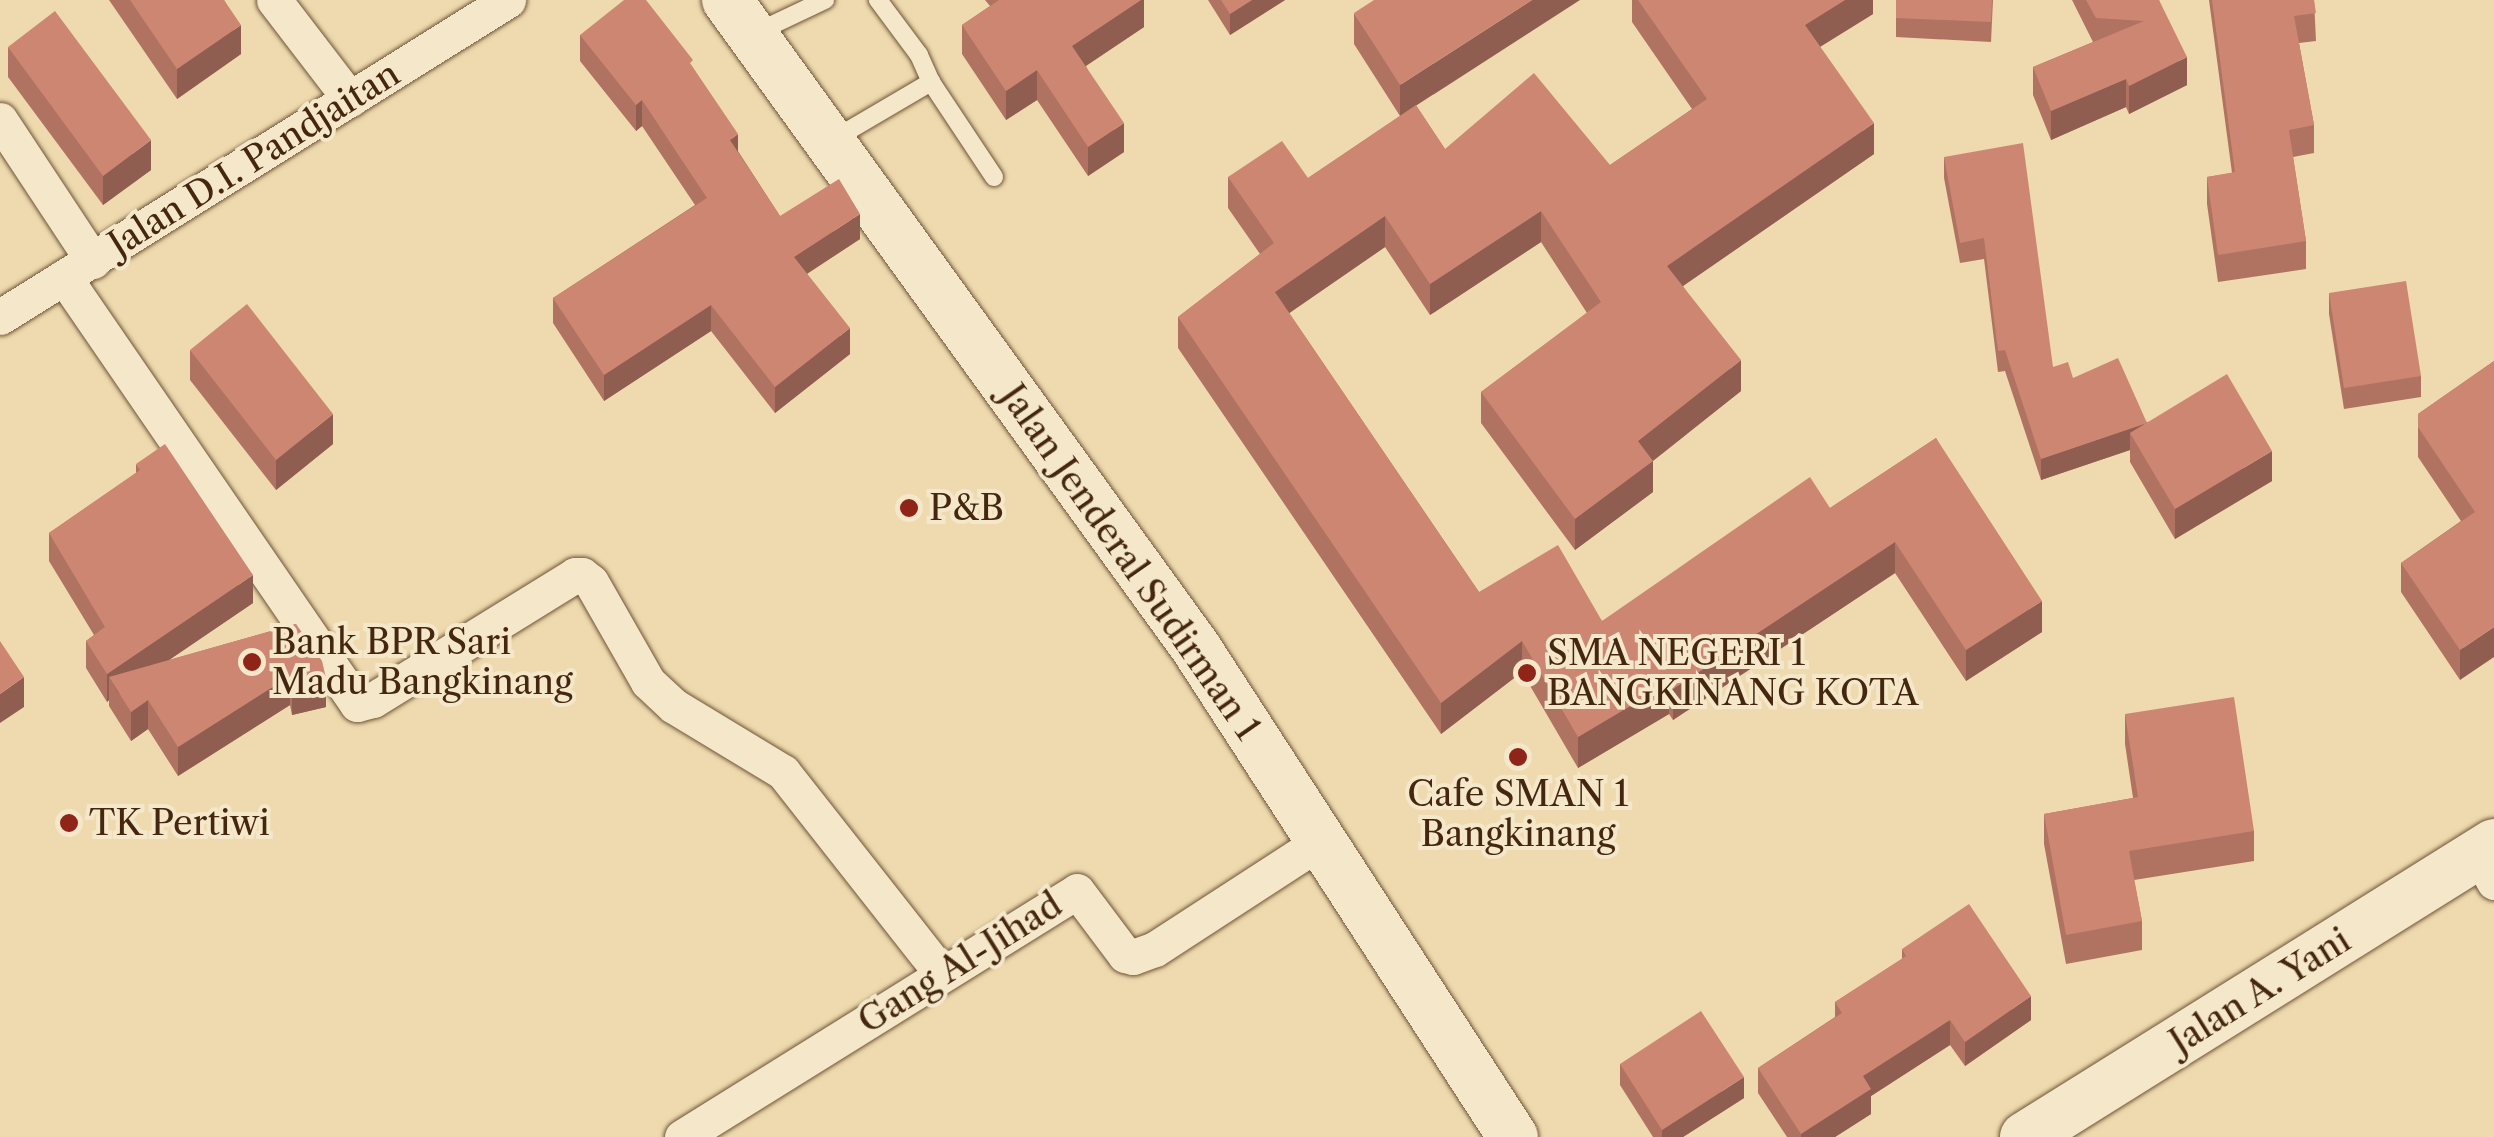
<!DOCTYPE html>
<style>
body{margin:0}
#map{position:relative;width:2494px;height:1137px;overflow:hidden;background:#eedaae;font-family:"Libre Caslon Text",serif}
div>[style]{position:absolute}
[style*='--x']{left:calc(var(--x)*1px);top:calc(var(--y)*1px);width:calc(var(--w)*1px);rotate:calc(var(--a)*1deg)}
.roads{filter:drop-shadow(0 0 2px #6f5437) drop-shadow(0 0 2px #6f5437)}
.lane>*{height:18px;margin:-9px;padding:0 9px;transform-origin:9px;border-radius:9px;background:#f4e7ca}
.street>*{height:35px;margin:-17.5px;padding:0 17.5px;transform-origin:17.5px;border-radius:17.5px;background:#f4e7ca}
.secondary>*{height:50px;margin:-25px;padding:0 25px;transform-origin:25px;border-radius:25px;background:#f4e7ca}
.wall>*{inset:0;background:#b07362}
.shaded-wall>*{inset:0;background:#905e50}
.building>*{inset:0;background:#cd8672}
.dots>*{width:28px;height:28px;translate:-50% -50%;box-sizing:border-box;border:5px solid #f4e7ca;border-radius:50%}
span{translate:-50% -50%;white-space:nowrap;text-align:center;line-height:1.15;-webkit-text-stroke:8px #f4e7ca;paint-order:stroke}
.street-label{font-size:35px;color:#45270f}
.poi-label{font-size:35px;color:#45270f}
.left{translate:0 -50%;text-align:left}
</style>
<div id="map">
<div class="roads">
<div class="lane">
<i style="--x:753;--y:34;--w:80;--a:-25.3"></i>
<i style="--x:931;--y:82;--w:114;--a:56.4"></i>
<i style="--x:834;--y:139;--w:113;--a:-30.4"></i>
<i style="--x:931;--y:82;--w:30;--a:-114"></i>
<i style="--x:919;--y:55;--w:69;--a:-126.7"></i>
</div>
<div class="street">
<i style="--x:274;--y:0;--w:125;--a:52.5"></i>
<i style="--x:0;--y:120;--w:169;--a:56.6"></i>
<i style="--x:64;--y:277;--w:518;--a:55.54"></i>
<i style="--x:357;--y:704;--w:16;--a:-14"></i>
<i style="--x:373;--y:700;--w:238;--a:-31.7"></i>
<i style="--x:575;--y:575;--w:7;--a:0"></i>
<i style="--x:582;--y:575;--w:11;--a:38"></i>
<i style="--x:591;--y:582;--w:115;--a:60.3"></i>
<i style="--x:648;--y:682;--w:35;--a:43"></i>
<i style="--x:674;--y:706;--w:127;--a:31.2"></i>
<i style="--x:783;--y:772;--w:257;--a:51.8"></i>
<i style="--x:0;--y:317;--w:599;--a:-31.96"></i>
<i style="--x:2479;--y:855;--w:31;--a:61"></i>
<i style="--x:682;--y:1137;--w:465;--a:-31.9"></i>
<i style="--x:1077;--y:891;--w:80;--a:53.1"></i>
<i style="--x:1125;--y:955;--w:8;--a:14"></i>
<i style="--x:1133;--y:957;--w:23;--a:-20"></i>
<i style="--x:1155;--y:949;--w:198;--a:-33"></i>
</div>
<div class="secondary">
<i style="--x:727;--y:0;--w:800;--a:54.1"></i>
<i style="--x:1196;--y:648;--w:583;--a:57.05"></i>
<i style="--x:2025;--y:1137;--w:553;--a:-31.99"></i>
</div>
</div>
<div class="wall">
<i style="clip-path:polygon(109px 0,224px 0,241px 54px,177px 99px)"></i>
<i style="clip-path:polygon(985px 0,1144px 0,1144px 27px,1086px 66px,1124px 152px,1088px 176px,1037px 100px,1006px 120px,962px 54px,962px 25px,990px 6px)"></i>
<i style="clip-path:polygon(1208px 0,1285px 0,1230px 35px)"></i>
<i style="clip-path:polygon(1632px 0,1873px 0,1873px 14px,1820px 47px,1874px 154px,1683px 286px,1741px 391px,1653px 461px,1653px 492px,1575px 550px,1481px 423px,1481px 392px,1587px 313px,1541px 242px,1430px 315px,1385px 247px,1289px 313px,1479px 592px,1602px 621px,1830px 508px,1936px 438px,2042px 632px,1966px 681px,1895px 573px,1673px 720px,1669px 714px,1578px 768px,1522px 672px,1441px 734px,1178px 348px,1178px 317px,1260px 254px,1228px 208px,1228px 177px,1308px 178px,1400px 116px,1354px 44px,1354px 13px,1445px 149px,1610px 165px,1692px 109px,1632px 22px)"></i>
<i style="clip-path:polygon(1896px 0,1993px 0,1991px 42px,1896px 37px)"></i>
<i style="clip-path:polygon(2072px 0,2159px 0,2187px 85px,2129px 114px,2126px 107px,2051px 140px,2033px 95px,2033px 67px,2093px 42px)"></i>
<i style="clip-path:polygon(2209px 0,2314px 0,2316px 41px,2299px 43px,2314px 125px,2314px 153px,2293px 157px,2306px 241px,2306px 269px,2218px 282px,2207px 204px,2207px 177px,2232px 173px)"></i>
<i style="clip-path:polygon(580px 35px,693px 68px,738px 151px,780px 216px,860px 239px,807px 274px,850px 354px,775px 413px,711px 331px,604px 401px,553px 323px,553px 298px,695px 205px,642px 126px,636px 131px,580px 61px)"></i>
<i style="clip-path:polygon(8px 47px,151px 170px,103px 205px,8px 77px)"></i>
<i style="clip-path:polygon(1944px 157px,2053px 367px,2147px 422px,2272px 481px,2175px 539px,2130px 462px,2130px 450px,2041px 480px,2005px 371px,1998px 372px,1984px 259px,1960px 263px,1944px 178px)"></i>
<i style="clip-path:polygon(2329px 293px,2421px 376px,2421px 397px,2344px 409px,2329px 314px)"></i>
<i style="clip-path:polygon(190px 350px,333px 444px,276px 490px,190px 380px)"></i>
<i style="clip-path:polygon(2494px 361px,2460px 680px,2401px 592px,2401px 563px,2461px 521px,2418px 457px,2418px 414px)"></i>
<i style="clip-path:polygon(136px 464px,253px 603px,169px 660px,296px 624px,326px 707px,292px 715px,290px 705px,178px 776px,148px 729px,131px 741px,109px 706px,109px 700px,107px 702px,86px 668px,86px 641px,94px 635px,49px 561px,49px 533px,136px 473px)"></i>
<i style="clip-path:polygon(2125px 714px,2254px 831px,2254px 861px,2134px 880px,2142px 921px,2142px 950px,2066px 964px,2044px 844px,2044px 814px,2133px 798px,2125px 744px)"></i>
<i style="clip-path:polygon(1902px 949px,2031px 1020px,1965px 1066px,1950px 1045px,1871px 1096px,1871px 1114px,1835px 1137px,1787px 1137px,1758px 1093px,1758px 1068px,1835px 1017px,1835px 1002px,1902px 959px)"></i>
<i style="clip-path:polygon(1620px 1064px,1744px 1098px,1683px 1137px,1653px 1137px,1620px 1085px)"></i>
</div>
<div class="shaded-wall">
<i style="clip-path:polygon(1141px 0,1144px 0,1144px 27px,1072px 75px,1072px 46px)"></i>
<i style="clip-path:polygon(1252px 0,1285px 0,1230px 35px,1230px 14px)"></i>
<i style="clip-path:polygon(1532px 0,1580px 0,1400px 116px,1400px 85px)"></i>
<i style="clip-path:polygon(1845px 0,1873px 0,1873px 14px,1805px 56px,1805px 25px)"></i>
<i style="clip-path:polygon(241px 25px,241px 54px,177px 99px,177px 69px)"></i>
<i style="clip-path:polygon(2187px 57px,2187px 85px,2129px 114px,2129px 86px)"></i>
<i style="clip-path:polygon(1037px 70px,1037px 100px,1006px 120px,1006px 91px)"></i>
<i style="clip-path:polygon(2126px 79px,2126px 107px,2051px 140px,2051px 111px)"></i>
<i style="clip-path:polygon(642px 100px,642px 126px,636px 131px,636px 105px)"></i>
<i style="clip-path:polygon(1124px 123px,1124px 152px,1088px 176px,1088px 147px)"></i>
<i style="clip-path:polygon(1874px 123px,1874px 154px,1667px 297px,1667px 266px)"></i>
<i style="clip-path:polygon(738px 134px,738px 160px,730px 140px)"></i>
<i style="clip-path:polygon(151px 140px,151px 170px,103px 205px,103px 176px)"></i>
<i style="clip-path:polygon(1541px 211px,1541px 242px,1430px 315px,1430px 284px)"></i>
<i style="clip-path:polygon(860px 214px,860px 239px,794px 282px,794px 257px)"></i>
<i style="clip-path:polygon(1385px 216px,1385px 247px,1275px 323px,1275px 292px)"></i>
<i style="clip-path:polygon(711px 305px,711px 331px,604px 401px,604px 375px)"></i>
<i style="clip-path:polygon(850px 328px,850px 354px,775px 413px,775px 387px)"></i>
<i style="clip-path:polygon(1741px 360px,1741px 391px,1640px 471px,1653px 461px,1653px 492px,1575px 550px,1575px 519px,1638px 441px)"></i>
<i style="clip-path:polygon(333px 414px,333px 444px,276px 490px,276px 460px)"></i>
<i style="clip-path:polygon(2147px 423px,2130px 433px,2130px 450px,2041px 480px,2041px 459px)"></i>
<i style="clip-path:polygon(2272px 451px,2272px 481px,2175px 539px,2175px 509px)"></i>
<i style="clip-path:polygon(1895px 542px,1895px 573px,1673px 720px,1673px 689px)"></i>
<i style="clip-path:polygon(253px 575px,253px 603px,119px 694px,109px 677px,109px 700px,107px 702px,107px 674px)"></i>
<i style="clip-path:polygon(2042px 601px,2042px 632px,1966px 681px,1966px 650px)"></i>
<i style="clip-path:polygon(2494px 627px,2494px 657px,2460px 680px,2460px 650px)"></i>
<i style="clip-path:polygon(1522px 641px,1522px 672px,1441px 734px,1441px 703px)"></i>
<i style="clip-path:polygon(290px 676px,290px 705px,178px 776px,178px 747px)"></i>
<i style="clip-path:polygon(24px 677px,24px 707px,0 723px,0 694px)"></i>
<i style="clip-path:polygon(326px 678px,326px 707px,292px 715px,292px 686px)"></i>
<i style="clip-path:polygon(1669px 683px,1669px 714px,1578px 768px,1578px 737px)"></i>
<i style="clip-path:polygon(148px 700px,148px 729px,131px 741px,131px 712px)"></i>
<i style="clip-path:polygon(2031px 996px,2031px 1020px,1965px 1066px,1965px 1042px)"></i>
<i style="clip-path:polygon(1950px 1020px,1950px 1045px,1871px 1096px,1871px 1114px,1835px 1137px,1801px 1137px,1801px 1134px,1863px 1076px)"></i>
<i style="clip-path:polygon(1744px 1077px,1744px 1098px,1683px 1137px,1662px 1137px,1662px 1130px)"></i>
</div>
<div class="building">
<i style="clip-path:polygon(130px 0,224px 0,241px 25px,177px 69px)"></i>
<i style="clip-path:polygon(624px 0,646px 0,693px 60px,690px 63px,738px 134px,730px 140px,780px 216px,839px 179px,860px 214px,794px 257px,850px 328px,775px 387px,711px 305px,604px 375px,553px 298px,707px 198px,642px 100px,636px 105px,580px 35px)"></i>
<i style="clip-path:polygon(999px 0,1141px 0,1072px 46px,1124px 123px,1088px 147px,1037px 70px,1006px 91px,962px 25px)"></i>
<i style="clip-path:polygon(1221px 0,1252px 0,1230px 14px)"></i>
<i style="clip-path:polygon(1374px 0,1532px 0,1400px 85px,1354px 13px)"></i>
<i style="clip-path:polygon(1638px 0,1845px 0,1805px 25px,1874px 123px,1667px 266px,1741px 360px,1638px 441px,1653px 461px,1575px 519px,1481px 392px,1601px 302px,1541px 211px,1430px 284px,1385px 216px,1275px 292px,1479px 592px,1558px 545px,1602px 621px,1810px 477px,1830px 508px,1936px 438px,2042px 601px,1966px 650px,1895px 542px,1673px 689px,1669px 683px,1578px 737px,1522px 641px,1441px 703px,1178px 317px,1274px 243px,1228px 177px,1282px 141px,1308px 178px,1416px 105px,1445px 149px,1534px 73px,1610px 165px,1707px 99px)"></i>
<i style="clip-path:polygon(1896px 0,1992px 0,1991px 22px,1896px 18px)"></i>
<i style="clip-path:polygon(2086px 0,2159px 0,2187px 57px,2129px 86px,2126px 79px,2051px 111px,2033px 67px,2144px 21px,2096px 18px)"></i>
<i style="clip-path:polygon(2212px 0,2314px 0,2316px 13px,2294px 16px,2314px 125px,2289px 130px,2306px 241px,2218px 255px,2207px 177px,2235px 172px)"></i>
<i style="clip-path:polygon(55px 11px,151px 140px,103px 176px,8px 47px)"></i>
<i style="clip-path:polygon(2023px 143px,2053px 367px,2068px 362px,2073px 378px,2118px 358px,2147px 423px,2041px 459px,2005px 350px,1998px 351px,1984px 238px,1960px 243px,1944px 157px)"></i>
<i style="clip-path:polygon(2406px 281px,2421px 376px,2344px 388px,2329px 293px)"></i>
<i style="clip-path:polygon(247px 304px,333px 414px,276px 460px,190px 350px)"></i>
<i style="clip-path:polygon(2494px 361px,2494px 627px,2460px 650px,2401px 563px,2475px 512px,2418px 427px,2418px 414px)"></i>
<i style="clip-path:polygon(2227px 374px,2272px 451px,2175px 509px,2130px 433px)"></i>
<i style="clip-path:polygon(165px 444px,253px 575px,107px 674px,86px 641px,105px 627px,49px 533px,140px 470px,136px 464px)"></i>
<i style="clip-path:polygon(296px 624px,322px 661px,326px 678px,292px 686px,290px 676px,178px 747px,148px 700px,131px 712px,109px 677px)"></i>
<i style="clip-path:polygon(0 641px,24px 677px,0 694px)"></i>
<i style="clip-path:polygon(2234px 697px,2254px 831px,2129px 851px,2142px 921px,2066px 935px,2044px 814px,2138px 797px,2125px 714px)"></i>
<i style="clip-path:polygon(1969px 904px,2031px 996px,1965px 1042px,1950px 1020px,1863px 1076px,1871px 1089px,1801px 1134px,1758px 1068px,1842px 1013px,1835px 1002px,1906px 956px,1902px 949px)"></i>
<i style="clip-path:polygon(1701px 1011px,1744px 1077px,1662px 1130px,1620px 1064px)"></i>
</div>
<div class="dots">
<i style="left:909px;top:508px;background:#8f2418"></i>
<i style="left:252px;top:662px;background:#8f2418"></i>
<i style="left:1527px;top:673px;background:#8f2418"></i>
<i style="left:1518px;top:757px;background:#8f2418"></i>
<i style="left:69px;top:823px;background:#8f2418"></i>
</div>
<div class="street-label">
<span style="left:254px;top:159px;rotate:-32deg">Jalan D.I. Pandjaitan</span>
<span style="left:1130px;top:562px;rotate:55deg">Jalan Jenderal Sudirman 1</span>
<span style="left:960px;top:963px;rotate:-32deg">Gang Al-Jihad</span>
<span style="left:2260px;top:991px;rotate:-32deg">Jalan A. Yani</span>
</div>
<div class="poi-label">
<span class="left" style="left:929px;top:508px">P&amp;B</span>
<span class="left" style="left:272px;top:662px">Bank BPR Sari<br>Madu Bangkinang</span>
<span class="left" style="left:1547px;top:673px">SMA NEGERI 1<br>BANGKINANG KOTA</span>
<span style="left:1518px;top:814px">Cafe SMAN 1<br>Bangkinang</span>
<span class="left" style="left:89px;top:823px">TK Pertiwi</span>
</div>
</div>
